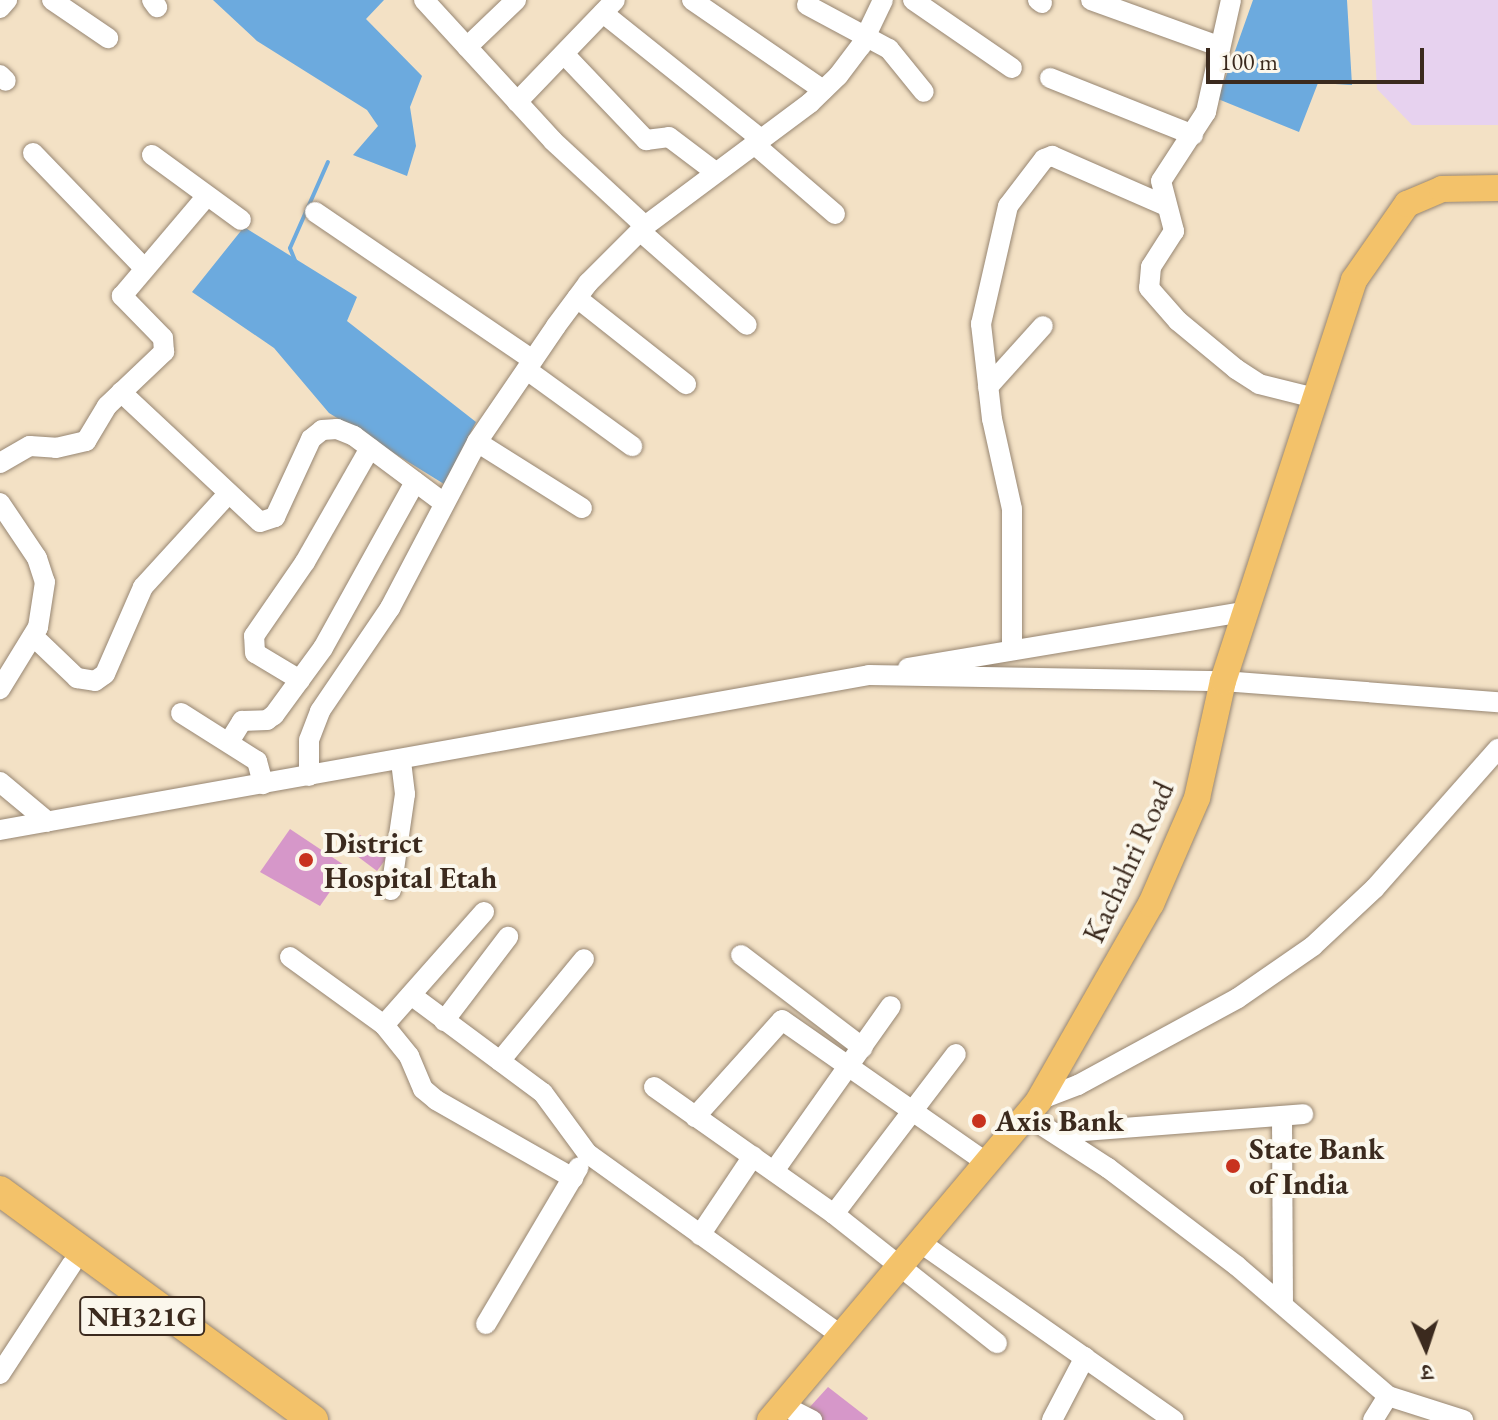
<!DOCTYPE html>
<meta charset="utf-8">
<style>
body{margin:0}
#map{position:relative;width:1498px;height:1420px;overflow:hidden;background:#f3e1c5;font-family:"EB Garamond","Noto Serif Devanagari",serif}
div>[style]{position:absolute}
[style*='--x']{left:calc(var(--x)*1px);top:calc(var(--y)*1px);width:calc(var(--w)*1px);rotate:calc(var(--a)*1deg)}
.built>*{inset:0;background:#e7d2ef}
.water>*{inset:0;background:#6caade}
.stream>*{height:4px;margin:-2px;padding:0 2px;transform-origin:2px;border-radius:2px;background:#6caade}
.building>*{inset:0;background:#d697c9}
.roads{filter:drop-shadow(0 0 2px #978672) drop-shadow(0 0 2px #978672)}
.minor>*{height:20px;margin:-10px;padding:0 10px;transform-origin:10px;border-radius:10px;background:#fff}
.major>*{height:26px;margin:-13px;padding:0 13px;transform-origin:13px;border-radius:13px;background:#f3c26a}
.highway>*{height:30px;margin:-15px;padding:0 15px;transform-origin:15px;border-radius:15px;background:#f3c26a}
.dots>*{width:22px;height:22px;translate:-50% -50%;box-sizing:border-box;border:4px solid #fbf7ec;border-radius:50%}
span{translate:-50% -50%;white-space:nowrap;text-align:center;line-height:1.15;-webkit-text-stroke:8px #fbf7ec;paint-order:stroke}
.shield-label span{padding:2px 6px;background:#fbf7ec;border:2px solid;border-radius:6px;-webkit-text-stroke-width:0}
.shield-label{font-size:28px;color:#3b2a1e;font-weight:700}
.poi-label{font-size:30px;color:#3b2a1e;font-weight:700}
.left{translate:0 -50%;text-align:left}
.street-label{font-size:30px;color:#3b2a1e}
.north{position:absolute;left:1386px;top:1308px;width:80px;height:80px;-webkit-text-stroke:6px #fbf7ec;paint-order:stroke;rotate:177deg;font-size:22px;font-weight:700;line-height:32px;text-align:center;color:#3b2a1e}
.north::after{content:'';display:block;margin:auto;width:28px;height:36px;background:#3b2a1e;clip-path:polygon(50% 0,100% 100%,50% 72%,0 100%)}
.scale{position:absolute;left:1206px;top:48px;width:218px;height:36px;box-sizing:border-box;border:4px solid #3b2a1e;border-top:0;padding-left:10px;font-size:24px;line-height:28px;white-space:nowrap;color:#3b2a1e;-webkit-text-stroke:6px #fbf7ec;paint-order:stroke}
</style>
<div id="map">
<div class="built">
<i style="clip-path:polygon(1372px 0,1498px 0,1498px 125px,1412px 125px,1377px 89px)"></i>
</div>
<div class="water">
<i style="clip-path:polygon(213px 0,384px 0,366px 19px,422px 76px,410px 107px,416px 146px,407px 176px,353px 155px,378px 126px,367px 110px,257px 41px)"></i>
<i style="clip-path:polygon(1253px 0,1347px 0,1352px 85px,1318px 83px,1299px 132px,1218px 99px)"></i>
<i style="clip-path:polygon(244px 227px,357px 297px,347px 321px,476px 422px,444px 484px,329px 413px,274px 348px,192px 292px)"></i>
</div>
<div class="stream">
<i style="--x:296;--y:263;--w:16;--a:-112"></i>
<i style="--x:290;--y:248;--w:94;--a:-66.2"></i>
</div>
<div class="building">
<i style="clip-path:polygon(290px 829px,347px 867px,320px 906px,260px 872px)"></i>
<i style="clip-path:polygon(360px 835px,388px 856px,377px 871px,349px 850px)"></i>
<i style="clip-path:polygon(828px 1387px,868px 1418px,867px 1420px,798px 1420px)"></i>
</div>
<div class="roads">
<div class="minor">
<i style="--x:52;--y:0;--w:68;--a:34.2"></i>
<i style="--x:152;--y:0;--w:9;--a:54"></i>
<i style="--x:424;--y:0;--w:191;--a:47.5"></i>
<i style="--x:553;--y:141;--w:125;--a:42.7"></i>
<i style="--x:692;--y:0;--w:159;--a:34.5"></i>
<i style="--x:913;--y:0;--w:120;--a:34.5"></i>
<i style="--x:1038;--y:0;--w:5;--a:37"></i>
<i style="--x:1091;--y:0;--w:135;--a:19.9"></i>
<i style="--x:1231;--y:0;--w:115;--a:102.6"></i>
<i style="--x:1206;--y:112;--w:82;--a:123.1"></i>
<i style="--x:1161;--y:181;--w:52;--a:75.4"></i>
<i style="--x:1174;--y:231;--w:43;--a:122.6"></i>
<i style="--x:1151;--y:267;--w:21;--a:95"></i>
<i style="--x:1149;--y:288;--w:44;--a:48.7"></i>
<i style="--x:1178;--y:321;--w:75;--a:39.6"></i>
<i style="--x:1236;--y:369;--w:27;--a:33"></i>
<i style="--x:1259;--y:384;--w:58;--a:14"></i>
<i style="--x:807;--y:5;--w:93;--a:28.2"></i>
<i style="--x:889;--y:49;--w:55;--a:50.9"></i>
<i style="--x:0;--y:8;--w:11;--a:-49"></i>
<i style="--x:603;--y:13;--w:202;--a:38.6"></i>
<i style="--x:467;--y:47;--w:68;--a:-43.8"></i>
<i style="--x:564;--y:54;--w:119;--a:46.4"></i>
<i style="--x:646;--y:140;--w:23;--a:-7"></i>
<i style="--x:669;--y:137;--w:56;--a:37.1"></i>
<i style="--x:0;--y:75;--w:8;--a:45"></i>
<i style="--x:1050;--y:78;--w:154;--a:21.7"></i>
<i style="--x:517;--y:102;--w:141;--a:-46.1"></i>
<i style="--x:754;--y:144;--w:107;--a:40.8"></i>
<i style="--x:33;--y:153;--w:160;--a:46"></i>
<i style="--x:152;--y:155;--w:110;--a:36.1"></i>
<i style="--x:315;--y:212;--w:263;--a:34.2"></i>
<i style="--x:640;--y:231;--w:142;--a:41.3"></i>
<i style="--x:577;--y:298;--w:139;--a:38.3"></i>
<i style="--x:527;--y:370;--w:130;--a:35.9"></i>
<i style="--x:988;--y:387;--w:82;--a:-48"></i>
<i style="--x:121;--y:392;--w:190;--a:43.1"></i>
<i style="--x:260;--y:522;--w:16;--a:-18"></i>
<i style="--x:275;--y:517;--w:86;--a:-65.2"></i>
<i style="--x:311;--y:439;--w:14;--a:-39"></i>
<i style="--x:322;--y:430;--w:15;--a:-4"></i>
<i style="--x:337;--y:429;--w:18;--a:22"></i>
<i style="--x:354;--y:436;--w:112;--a:36.7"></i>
<i style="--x:477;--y:442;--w:124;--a:32.2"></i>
<i style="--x:0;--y:463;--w:34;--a:-30"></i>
<i style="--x:30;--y:446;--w:26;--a:4"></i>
<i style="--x:56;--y:448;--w:31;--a:-13"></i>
<i style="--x:86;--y:441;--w:41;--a:-59"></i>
<i style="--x:107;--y:406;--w:79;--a:-43.5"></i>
<i style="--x:164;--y:352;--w:14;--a:-94"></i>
<i style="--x:163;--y:338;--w:59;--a:-134.3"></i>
<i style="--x:122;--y:296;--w:130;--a:-49.7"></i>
<i style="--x:0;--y:503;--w:66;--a:56.1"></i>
<i style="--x:37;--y:558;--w:25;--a:72"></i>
<i style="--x:45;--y:582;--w:46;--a:98.8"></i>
<i style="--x:38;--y:627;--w:73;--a:121.5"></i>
<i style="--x:33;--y:636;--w:61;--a:43.7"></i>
<i style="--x:77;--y:678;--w:18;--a:9"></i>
<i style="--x:95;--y:681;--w:12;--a:-35"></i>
<i style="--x:105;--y:674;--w:95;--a:-66.4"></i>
<i style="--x:143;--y:587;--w:125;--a:-47.6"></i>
<i style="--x:1012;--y:647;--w:138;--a:-90"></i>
<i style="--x:1012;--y:509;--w:92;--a:-102.5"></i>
<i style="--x:992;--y:419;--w:96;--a:-96.6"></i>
<i style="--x:981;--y:324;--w:121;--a:-77.1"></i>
<i style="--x:1008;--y:206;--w:59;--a:-52.5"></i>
<i style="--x:1044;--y:159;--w:9;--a:-21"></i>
<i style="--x:1052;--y:156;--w:122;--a:23.6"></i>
<i style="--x:908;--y:668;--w:344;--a:-9.5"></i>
<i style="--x:300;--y:680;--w:52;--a:-149"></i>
<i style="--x:255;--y:653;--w:17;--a:-93"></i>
<i style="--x:254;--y:636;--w:90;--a:-55.4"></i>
<i style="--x:305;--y:562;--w:131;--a:-60.3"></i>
<i style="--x:181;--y:713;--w:90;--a:32.3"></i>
<i style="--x:257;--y:761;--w:24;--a:75"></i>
<i style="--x:229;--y:742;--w:25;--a:-58"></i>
<i style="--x:242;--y:721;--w:25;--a:-2"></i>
<i style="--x:267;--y:720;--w:9;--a:-36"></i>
<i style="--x:274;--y:715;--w:83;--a:-53.8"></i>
<i style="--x:323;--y:648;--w:190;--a:-61"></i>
<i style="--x:309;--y:776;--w:36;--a:-90"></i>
<i style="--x:309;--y:740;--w:31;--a:-69"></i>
<i style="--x:320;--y:711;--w:125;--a:-55.8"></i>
<i style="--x:390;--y:608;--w:187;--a:-62.3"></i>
<i style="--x:477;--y:442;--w:140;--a:-55.7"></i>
<i style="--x:556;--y:326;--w:54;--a:-53.3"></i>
<i style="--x:588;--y:283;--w:81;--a:-45"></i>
<i style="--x:645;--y:226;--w:206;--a:-36.7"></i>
<i style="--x:810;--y:103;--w:39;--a:-44"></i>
<i style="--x:838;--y:76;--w:38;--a:-53"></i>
<i style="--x:861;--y:46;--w:51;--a:-64.4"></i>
<i style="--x:0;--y:782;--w:62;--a:39.8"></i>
<i style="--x:0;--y:830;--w:883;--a:-10.11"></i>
<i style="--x:869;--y:675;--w:354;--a:1"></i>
<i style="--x:1223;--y:681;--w:276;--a:4.4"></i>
<i style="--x:391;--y:890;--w:97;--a:-81.7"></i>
<i style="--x:405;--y:794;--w:35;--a:-97"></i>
<i style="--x:741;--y:955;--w:153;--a:37.3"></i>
<i style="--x:290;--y:957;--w:116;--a:35.9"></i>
<i style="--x:384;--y:1025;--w:40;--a:51"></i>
<i style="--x:409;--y:1056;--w:36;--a:67"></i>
<i style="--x:423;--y:1089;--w:17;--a:40"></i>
<i style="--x:436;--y:1100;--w:158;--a:29.7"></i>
<i style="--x:411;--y:995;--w:164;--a:36.6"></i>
<i style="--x:543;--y:1093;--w:74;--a:53.7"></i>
<i style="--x:587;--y:1153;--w:314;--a:35.7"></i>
<i style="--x:444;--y:1021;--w:106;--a:-52.7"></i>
<i style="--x:384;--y:1025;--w:151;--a:-48.5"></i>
<i style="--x:500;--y:1061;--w:132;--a:-50.5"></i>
<i style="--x:654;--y:1087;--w:220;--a:35.2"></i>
<i style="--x:834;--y:1214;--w:208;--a:38.4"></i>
<i style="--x:1039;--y:1100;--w:42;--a:-21"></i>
<i style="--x:1078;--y:1085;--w:182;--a:-28.5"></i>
<i style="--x:1238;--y:998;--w:91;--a:-34.7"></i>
<i style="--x:1313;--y:946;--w:85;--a:-43.1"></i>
<i style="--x:1375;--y:888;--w:186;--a:-48.5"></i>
<i style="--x:1026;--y:1115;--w:98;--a:32.9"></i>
<i style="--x:1108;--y:1168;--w:162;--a:37.2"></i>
<i style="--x:1237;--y:1266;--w:199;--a:40.7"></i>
<i style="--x:1388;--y:1396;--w:79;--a:17.7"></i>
<i style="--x:1282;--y:1116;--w:187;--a:89.7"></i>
<i style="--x:695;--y:1117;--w:130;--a:-48.1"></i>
<i style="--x:782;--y:1020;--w:250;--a:34.9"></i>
<i style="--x:1058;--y:1133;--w:246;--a:-4.4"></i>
<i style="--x:774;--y:1171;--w:202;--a:-54.7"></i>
<i style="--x:834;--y:1214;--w:201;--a:-52.7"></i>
<i style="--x:700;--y:1235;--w:95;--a:-56.1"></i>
<i style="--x:918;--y:1241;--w:312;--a:35"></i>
<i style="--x:486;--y:1324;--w:182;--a:-59.4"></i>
<i style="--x:0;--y:1374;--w:131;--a:-56.8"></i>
<i style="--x:782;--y:1405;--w:34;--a:27"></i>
<i style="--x:1052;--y:1420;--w:71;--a:-62.4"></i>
<i style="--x:1373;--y:1420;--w:28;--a:-58"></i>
</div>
<div class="major">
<i style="--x:770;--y:1420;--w:418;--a:-49.9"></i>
<i style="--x:1039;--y:1100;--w:226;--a:-60.3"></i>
<i style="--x:1151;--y:904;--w:116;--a:-66.5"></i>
<i style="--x:1197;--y:798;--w:120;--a:-77.5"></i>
<i style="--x:1223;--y:681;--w:422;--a:-71.9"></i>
<i style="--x:1354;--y:280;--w:93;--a:-55.1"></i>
<i style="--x:1407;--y:204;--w:38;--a:-23"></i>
<i style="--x:1442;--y:189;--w:56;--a:-1"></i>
</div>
<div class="highway">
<i style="--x:0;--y:1191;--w:388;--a:36.2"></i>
</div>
</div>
<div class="dots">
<i style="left:306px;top:860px;background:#c8321e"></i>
<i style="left:979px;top:1121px;background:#c8321e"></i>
<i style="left:1233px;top:1166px;background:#c8321e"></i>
</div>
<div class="shield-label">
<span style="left:142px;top:1316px">NH321G</span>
</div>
<div class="poi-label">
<span class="left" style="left:324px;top:860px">District<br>Hospital Etah</span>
<span class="left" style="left:995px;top:1121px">Axis Bank</span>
<span class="left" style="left:1249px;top:1166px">State Bank<br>of India</span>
</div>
<div class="street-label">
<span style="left:1129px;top:862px;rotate:-65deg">Kachahri Road</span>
</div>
<div class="north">उ</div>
<div class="scale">100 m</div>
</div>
